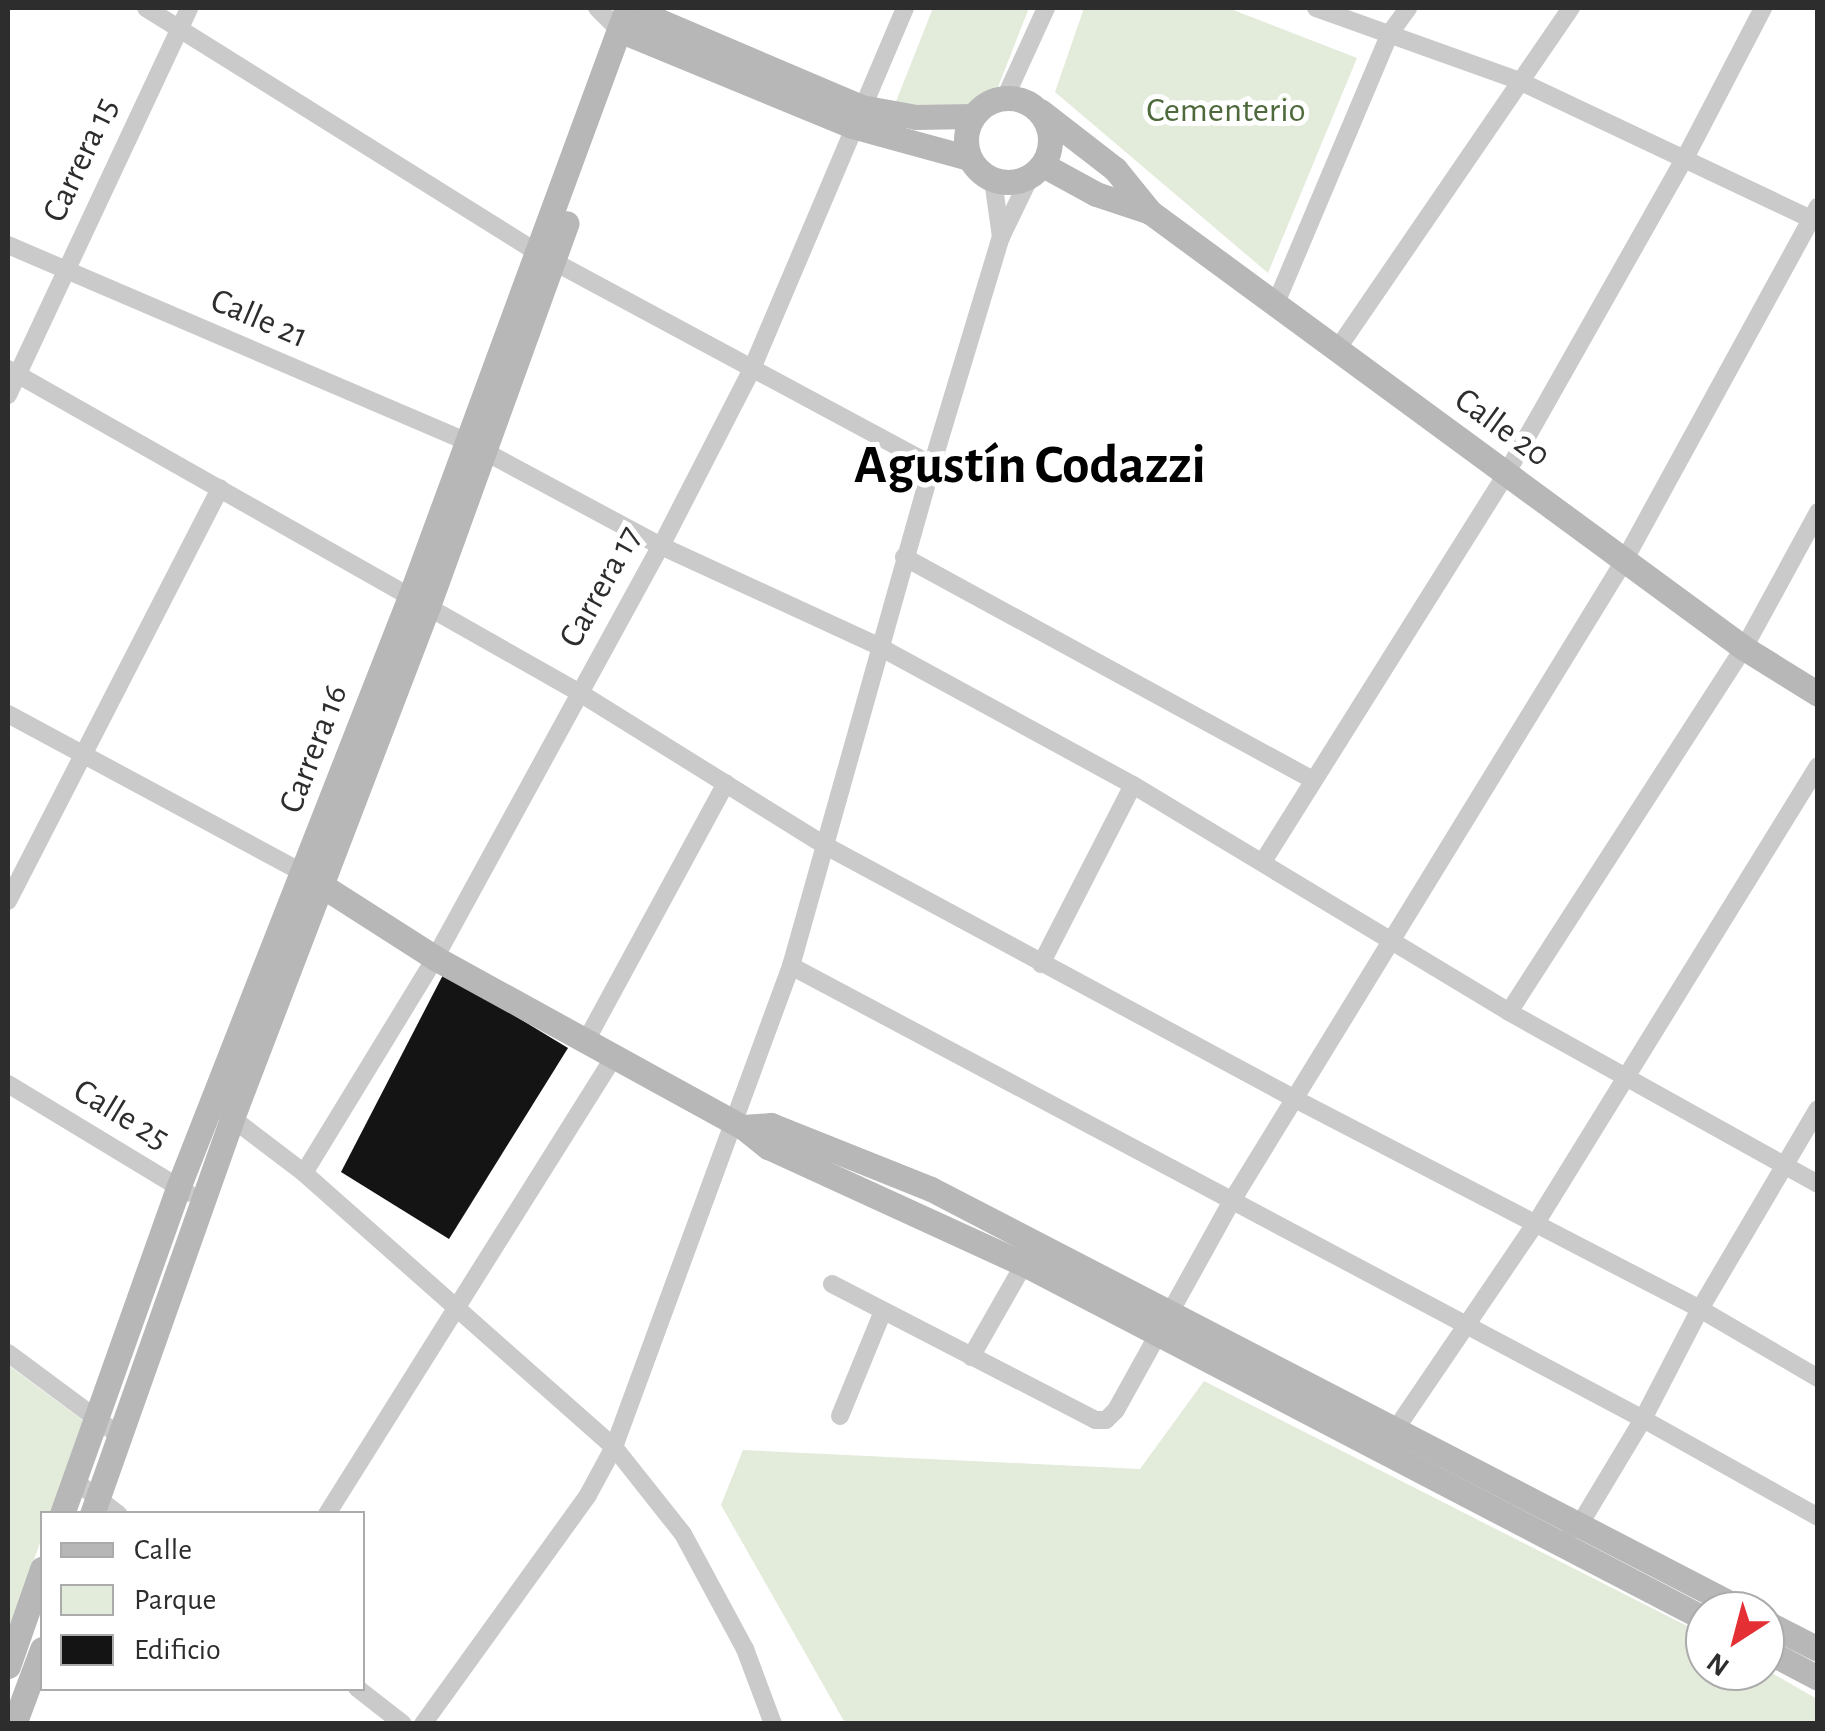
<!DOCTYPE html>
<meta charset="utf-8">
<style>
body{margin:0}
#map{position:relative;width:1825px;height:1731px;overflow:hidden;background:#fff;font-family:"Alegreya Sans",sans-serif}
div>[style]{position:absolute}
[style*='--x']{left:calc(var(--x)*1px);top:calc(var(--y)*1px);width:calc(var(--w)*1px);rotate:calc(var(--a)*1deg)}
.green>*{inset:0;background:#e3ebdb}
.building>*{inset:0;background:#141414}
.street>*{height:18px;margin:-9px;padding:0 9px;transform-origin:9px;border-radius:9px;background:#cacaca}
.secondary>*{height:25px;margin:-12.5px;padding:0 12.5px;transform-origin:12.5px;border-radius:12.5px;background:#b7b7b7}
.secondary>.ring{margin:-12.5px;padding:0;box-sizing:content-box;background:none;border:25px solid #b7b7b7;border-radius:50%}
span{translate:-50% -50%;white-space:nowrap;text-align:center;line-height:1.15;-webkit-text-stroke:10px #fff;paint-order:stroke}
.park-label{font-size:35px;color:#4e693b}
.street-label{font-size:35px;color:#2d2d2d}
.town-label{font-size:55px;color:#000;font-weight:700}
.frame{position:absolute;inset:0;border:10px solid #2d2d2d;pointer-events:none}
.legend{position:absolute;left:40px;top:1511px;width:325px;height:180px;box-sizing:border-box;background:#fff;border:2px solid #ababab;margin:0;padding:12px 18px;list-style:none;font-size:30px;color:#2d2d2d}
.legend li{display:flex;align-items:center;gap:20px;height:50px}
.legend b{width:50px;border:2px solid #ababab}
.north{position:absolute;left:1685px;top:1591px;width:100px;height:100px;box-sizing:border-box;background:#fff;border:2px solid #ababab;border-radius:50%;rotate:216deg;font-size:28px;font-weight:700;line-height:40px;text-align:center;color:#2d2d2d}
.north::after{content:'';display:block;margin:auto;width:35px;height:45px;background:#e43034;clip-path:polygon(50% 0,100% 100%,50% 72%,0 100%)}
</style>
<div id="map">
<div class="green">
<i style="clip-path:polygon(933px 8px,1029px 8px,996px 92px,965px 108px,893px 109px)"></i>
<i style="clip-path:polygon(1084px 8px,1228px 8px,1357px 58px,1268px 273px,1055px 92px)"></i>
<i style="clip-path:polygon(8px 1365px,84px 1421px,51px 1513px,42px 1514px,42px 1537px,8px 1635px)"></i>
<i style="clip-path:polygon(1204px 1381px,1705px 1635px,1705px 1671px,1765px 1669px,1817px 1699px,1817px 1723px,845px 1723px,721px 1505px,743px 1450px,1140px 1469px)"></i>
</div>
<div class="building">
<i style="clip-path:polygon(444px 973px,568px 1048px,449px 1239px,341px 1172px)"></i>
</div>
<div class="street">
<i style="--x:146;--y:8;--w:462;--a:32"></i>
<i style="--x:538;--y:253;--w:447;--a:28.3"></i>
<i style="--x:597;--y:8;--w:31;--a:45"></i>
<i style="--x:1316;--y:8;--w:214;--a:19.7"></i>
<i style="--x:1517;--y:80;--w:333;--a:25.3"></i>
<i style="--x:1005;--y:98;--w:99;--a:-65.5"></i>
<i style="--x:993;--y:180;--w:58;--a:82"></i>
<i style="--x:8;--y:245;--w:499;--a:23.2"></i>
<i style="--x:467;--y:442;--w:220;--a:28.2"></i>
<i style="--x:661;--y:546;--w:239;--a:24.7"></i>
<i style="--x:878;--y:646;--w:290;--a:28.6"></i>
<i style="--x:1133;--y:785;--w:439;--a:31.1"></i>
<i style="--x:1509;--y:1012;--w:354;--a:29.1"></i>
<i style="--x:1276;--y:303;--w:293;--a:-67.1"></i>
<i style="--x:1390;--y:33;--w:31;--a:-54"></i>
<i style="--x:1336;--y:351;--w:416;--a:-55.6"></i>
<i style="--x:8;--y:369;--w:657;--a:29.53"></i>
<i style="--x:580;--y:693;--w:290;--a:31.9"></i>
<i style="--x:826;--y:846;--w:533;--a:28.34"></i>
<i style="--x:1295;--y:1099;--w:456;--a:27.4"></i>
<i style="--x:1700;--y:1309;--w:137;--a:30.3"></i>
<i style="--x:8;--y:395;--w:427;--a:-64.9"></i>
<i style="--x:904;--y:557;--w:464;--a:28.6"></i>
<i style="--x:8;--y:714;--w:335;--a:28.3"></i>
<i style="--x:1264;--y:860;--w:456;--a:-57.9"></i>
<i style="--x:1506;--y:474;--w:361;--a:-60.5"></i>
<i style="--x:1684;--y:160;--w:171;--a:-62.5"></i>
<i style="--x:8;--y:901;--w:464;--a:-62.8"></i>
<i style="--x:1041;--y:964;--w:201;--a:-62.8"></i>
<i style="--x:791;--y:966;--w:965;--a:28"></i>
<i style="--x:1643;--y:1419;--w:201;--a:29.2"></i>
<i style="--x:1509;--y:1012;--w:433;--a:-57.2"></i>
<i style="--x:1744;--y:648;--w:155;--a:-61.4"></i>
<i style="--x:587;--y:1039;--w:291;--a:-61.5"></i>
<i style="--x:8;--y:1084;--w:210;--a:31.2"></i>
<i style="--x:224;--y:1112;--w:101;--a:37.3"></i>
<i style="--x:304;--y:1173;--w:414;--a:41.5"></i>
<i style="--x:614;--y:1447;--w:111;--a:51.6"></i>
<i style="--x:683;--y:1534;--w:131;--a:61.7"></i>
<i style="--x:745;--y:1649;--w:80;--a:69.5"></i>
<i style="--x:304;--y:1173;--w:252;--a:-58.6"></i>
<i style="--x:435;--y:958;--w:470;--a:-61.3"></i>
<i style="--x:661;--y:546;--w:197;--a:-62.8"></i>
<i style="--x:751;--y:371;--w:394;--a:-67"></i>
<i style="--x:832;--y:1284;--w:296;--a:27.3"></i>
<i style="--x:1095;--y:1420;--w:11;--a:0"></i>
<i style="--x:1106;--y:1420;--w:14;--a:-45"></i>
<i style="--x:1116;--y:1410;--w:241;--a:-61"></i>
<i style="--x:1233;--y:1199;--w:748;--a:-58.5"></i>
<i style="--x:1624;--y:561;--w:404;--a:-61.3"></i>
<i style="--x:8;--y:1353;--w:136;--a:36.6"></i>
<i style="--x:971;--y:1357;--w:107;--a:-60.3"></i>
<i style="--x:840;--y:1416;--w:113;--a:-67.7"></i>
<i style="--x:1391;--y:1436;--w:258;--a:-55.8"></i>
<i style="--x:1536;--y:1223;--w:537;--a:-58.32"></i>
<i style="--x:74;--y:1480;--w:56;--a:37.7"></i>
<i style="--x:327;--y:1514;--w:542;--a:-57.89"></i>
<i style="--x:1571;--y:1531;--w:11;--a:-38"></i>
<i style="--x:1580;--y:1524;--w:122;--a:-59"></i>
<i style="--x:1643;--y:1419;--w:124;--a:-62.6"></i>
<i style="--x:1700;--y:1309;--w:232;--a:-59.5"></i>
<i style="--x:357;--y:1688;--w:58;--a:38"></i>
<i style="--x:423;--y:1724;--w:282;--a:-54.2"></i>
<i style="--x:588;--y:1495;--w:55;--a:-61.6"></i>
<i style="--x:614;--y:1447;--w:513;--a:-69.8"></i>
<i style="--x:791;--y:966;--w:520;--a:-74.28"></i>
<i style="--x:932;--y:465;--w:238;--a:-73.2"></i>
<i style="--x:1001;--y:237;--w:67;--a:-64.2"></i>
</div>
<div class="secondary">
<i style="--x:629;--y:8;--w:252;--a:23.1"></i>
<i style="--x:861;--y:107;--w:56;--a:10.3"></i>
<i style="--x:916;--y:117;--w:57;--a:-1"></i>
<i style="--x:619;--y:30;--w:252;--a:22.4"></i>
<i style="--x:852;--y:126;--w:121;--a:15.3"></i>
<i class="ring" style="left:966px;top:98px;width:59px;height:59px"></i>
<i style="--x:1040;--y:111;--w:95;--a:37.7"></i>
<i style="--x:1115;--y:169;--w:55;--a:50.9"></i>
<i style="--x:1150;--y:212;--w:737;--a:36.28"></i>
<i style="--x:1744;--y:648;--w:87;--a:31.9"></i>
<i style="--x:1043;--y:165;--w:60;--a:28.7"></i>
<i style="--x:1096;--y:194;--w:57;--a:18.4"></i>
<i style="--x:307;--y:876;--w:152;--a:32.6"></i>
<i style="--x:435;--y:958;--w:351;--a:28.8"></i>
<i style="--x:743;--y:1127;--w:32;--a:39"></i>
<i style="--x:768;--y:1147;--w:281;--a:24.6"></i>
<i style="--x:1024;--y:1264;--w:768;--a:27.53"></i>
<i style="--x:743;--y:1127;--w:28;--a:-4"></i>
<i style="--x:771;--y:1125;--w:172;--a:21.8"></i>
<i style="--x:931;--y:1189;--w:917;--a:27.4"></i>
<i style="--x:62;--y:1514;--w:346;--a:-70.4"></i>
<i style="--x:178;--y:1188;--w:635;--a:-68.57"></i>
<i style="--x:410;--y:597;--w:628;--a:-69.78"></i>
<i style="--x:92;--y:1514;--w:420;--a:-70.5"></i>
<i style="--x:232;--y:1118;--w:548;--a:-69.05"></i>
<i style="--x:428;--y:606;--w:407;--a:-70.1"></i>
<i style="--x:1765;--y:1622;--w:59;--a:27"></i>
<i style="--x:1765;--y:1650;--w:60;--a:27.8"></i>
<i style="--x:8;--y:1666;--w:103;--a:-70.7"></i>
<i style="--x:14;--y:1724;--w:80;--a:-69.5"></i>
</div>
<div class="park-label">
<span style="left:1226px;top:111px">Cementerio</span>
</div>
<div class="street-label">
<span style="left:81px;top:160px;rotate:-65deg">Carrera 15</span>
<span style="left:259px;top:319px;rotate:23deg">Calle 21</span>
<span style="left:1502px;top:428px;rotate:36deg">Calle 20</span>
<span style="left:601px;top:587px;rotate:-61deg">Carrera 17</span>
<span style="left:314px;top:749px;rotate:-69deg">Carrera 16</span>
<span style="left:121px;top:1115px;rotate:31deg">Calle 25</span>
</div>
<div class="town-label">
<span style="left:1030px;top:466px">Agustín Codazzi</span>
</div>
<div class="frame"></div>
<ul class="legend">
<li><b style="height:12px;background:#b7b7b7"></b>Calle</li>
<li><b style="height:28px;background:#e3ebdb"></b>Parque</li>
<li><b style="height:28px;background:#141414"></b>Edificio</li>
</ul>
<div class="north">N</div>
</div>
